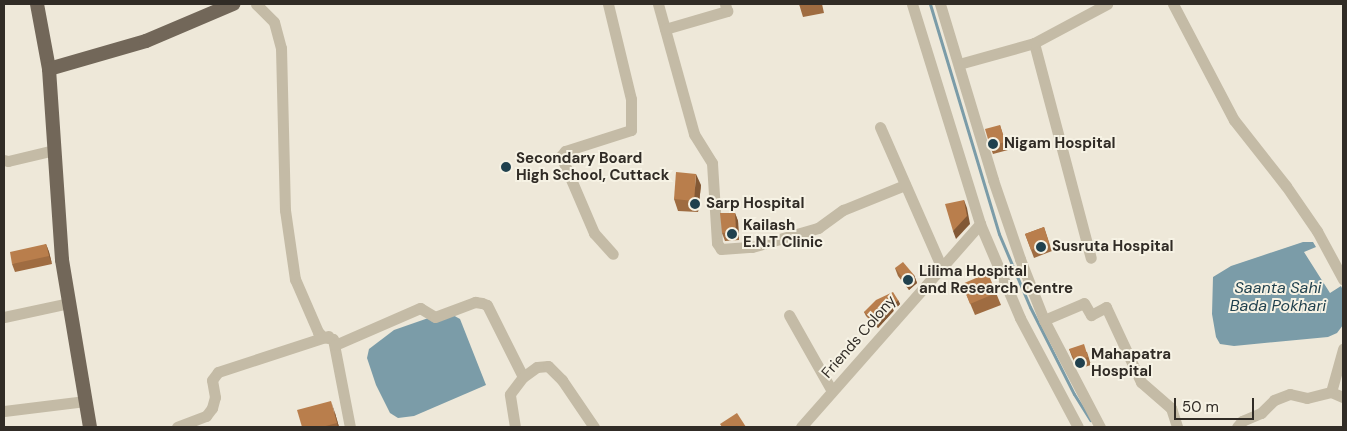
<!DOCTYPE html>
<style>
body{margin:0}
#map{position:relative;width:1347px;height:431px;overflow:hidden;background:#eee8d9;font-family:"DM Sans",sans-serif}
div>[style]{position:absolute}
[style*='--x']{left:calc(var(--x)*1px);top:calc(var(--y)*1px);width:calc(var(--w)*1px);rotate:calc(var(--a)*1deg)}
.water>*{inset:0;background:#7b9ca8}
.stream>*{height:3px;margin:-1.5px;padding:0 1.5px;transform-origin:1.5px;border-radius:1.5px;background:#7b9ca8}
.minor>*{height:11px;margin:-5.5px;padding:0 5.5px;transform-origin:5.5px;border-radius:5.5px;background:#c4bba6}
.major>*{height:14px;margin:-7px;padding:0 7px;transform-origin:7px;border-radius:7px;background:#726759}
.wall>*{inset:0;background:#9f6c41}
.shaded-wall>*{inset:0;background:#825835}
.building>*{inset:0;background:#b97e4c}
.dots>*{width:14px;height:14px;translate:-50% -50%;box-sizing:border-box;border:2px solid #f6f2e4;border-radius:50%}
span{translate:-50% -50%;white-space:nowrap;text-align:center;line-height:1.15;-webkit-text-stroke:4px #f6f2e4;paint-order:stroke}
.poi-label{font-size:15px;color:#312c26;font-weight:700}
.left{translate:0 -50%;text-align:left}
.street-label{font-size:15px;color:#312c26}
.water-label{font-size:16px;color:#20414e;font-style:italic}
.frame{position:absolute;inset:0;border:5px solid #312c26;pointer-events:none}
.scale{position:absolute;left:1174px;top:398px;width:80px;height:22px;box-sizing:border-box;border:2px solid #312c26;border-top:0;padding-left:6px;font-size:15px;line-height:18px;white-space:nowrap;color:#312c26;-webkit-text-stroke:4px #f6f2e4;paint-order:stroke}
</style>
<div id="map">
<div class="water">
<i style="clip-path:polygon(1303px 242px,1313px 242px,1316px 247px,1304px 252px,1330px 293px,1341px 286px,1343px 290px,1343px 325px,1337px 333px,1328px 337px,1234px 346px,1220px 344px,1216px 337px,1212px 314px,1213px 277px,1231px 266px)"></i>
<i style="clip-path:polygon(451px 314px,460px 319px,486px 385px,414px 416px,398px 418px,390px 413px,376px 385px,367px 358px,369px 349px,394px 330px,437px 315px)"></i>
</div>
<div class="stream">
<i style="--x:930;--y:4;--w:240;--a:73.3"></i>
<i style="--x:999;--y:234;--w:79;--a:67"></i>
<i style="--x:1030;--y:307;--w:97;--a:63.2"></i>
<i style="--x:1074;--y:394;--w:31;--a:58"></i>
</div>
<div class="minor">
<i style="--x:256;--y:4;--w:25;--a:45"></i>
<i style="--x:274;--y:22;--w:27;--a:75"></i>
<i style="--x:281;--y:48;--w:162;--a:88.6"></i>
<i style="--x:285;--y:210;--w:70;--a:81.8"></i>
<i style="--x:295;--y:279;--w:58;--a:66.5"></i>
<i style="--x:318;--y:332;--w:7;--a:45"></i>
<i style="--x:323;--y:337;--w:10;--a:11"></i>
<i style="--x:333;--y:339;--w:90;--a:79.1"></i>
<i style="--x:608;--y:4;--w:98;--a:76.4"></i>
<i style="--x:631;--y:99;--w:31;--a:90"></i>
<i style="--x:631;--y:130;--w:69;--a:162.3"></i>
<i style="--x:565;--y:151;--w:6;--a:129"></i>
<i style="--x:561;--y:156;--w:84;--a:66.8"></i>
<i style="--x:594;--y:233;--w:28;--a:48"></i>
<i style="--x:658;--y:4;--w:135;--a:74.5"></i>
<i style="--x:694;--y:134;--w:34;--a:58"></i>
<i style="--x:712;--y:163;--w:80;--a:86.4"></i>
<i style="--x:717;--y:243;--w:7;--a:56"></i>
<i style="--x:721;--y:249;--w:31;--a:-4"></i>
<i style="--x:752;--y:247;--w:69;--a:-16.1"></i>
<i style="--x:818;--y:228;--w:31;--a:-36"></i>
<i style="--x:843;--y:210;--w:67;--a:-22"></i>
<i style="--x:912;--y:4;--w:230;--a:72.8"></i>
<i style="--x:980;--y:224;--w:102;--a:66.9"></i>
<i style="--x:1020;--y:318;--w:123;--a:62"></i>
<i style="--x:940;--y:4;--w:184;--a:73.2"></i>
<i style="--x:993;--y:180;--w:83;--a:71.1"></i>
<i style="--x:1020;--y:259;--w:66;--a:68.5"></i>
<i style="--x:1044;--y:320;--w:121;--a:62.4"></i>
<i style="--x:1173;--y:4;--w:131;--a:62.3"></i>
<i style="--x:1234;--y:120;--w:84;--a:51.8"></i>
<i style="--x:1286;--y:186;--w:55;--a:55.4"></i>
<i style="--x:1317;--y:231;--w:55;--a:61.6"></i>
<i style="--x:665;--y:29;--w:65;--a:-16.2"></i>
<i style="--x:727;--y:11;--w:7;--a:-106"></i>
<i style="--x:1034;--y:43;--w:222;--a:75.2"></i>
<i style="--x:959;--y:64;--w:78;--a:-15.6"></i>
<i style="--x:1034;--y:43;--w:83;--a:-28.1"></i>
<i style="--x:880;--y:127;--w:152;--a:66.3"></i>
<i style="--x:4;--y:160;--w:4;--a:14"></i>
<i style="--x:8;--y:161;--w:47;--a:-13.4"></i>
<i style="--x:789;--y:315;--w:87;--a:60.5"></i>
<i style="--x:4;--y:317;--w:66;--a:-12.2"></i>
<i style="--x:1044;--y:320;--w:43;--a:-23"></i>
<i style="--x:1084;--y:303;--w:14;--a:60"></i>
<i style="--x:1091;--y:315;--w:17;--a:-28"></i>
<i style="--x:1106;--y:307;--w:83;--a:65"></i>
<i style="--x:1141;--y:382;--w:40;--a:41"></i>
<i style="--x:1171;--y:408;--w:20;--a:72"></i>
<i style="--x:335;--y:345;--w:93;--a:-23.5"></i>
<i style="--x:420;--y:308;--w:17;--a:31"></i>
<i style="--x:435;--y:317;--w:43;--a:-20.6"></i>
<i style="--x:475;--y:302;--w:7;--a:8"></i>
<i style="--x:482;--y:303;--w:5;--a:22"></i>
<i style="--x:487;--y:305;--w:80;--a:63.4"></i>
<i style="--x:1331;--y:392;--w:45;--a:-74.4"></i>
<i style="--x:4;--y:411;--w:82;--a:-7"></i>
<i style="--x:177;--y:427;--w:31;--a:-21"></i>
<i style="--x:206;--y:416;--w:10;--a:-53"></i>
<i style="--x:212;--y:408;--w:11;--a:-75"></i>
<i style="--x:215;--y:397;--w:17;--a:-100"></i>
<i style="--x:212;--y:380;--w:10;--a:-53"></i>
<i style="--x:218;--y:372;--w:116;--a:-18.1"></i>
<i style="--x:515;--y:427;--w:33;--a:-99"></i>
<i style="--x:510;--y:394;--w:21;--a:-53"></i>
<i style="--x:523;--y:377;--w:17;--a:-36"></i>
<i style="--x:537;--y:367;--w:11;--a:-5"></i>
<i style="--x:548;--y:366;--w:20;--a:45"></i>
<i style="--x:562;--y:380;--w:57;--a:55.8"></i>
<i style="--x:801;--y:427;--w:271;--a:-48.6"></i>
<i style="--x:1237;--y:427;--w:8;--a:-50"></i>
<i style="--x:1242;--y:421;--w:21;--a:-23"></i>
<i style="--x:1261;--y:413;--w:18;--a:-45"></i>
<i style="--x:1274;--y:400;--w:17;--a:-21"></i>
<i style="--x:1290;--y:394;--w:17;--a:13"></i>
<i style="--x:1307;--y:398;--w:25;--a:-14"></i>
<i style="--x:1331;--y:392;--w:13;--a:23"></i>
</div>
<div class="major">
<i style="--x:37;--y:4;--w:66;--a:79.5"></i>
<i style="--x:49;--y:69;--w:191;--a:86.1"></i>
<i style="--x:62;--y:260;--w:169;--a:80.5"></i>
<i style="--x:49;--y:69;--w:101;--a:-16.1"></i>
<i style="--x:146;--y:41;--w:95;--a:-23"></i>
</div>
<div class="wall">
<i style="clip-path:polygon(799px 4px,822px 4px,824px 13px,803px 17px)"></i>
<i style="clip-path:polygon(1000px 125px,1008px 150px,993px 154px,990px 146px)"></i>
<i style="clip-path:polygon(701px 185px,698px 212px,678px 211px,674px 199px)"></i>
<i style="clip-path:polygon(735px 213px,738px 221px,739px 240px,725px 241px,722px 233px)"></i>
<i style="clip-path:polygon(1044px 227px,1052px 251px,1034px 258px,1025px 234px)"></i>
<i style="clip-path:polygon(46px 244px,49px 252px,52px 264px,15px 272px,12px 264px)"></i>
<i style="clip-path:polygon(895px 268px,914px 275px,917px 283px,909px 290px,898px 276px)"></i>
<i style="clip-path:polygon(962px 284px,996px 293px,1001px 305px,975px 315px)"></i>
<i style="clip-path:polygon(898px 300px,900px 304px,878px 328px,866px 316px,864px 312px)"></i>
<i style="clip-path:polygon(1069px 349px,1087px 352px,1091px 365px,1078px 369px,1072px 357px)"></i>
<i style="clip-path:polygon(335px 413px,339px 427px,302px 427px)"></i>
</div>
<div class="shaded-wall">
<i style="clip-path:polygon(696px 174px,701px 185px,698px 212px,694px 201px)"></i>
<i style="clip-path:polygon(964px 200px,967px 208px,970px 224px,956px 239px,953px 231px)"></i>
<i style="clip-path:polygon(735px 213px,738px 221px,739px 240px,736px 232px)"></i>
<i style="clip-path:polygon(46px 244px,49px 252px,52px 264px,49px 256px)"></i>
<i style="clip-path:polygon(914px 275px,917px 283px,909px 290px,906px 282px)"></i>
<i style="clip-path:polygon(898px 300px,900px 304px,878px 328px,876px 324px)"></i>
<i style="clip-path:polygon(331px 401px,335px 413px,339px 427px,338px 427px,337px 423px)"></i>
</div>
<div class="building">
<i style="clip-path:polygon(1000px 125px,1005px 142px,990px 146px,985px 129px)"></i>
<i style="clip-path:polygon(676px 172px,696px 174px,694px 201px,674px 199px)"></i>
<i style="clip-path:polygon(964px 200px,967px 216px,953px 231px,945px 204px)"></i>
<i style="clip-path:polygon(720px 213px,735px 213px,736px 232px,722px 233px)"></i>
<i style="clip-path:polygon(1044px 227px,1049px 243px,1031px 250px,1025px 234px)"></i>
<i style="clip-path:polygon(46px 244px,49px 256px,12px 264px,10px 252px)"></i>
<i style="clip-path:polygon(903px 262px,914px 275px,906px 282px,895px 268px)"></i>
<i style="clip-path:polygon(988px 273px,996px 293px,970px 304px,962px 284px)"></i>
<i style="clip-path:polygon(893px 292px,898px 300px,876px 324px,864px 312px,876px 300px)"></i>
<i style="clip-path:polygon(1084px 344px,1088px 357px,1075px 361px,1069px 349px)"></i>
<i style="clip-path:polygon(331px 401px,337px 423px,322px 427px,302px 427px,297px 410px)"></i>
<i style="clip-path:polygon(737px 413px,746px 427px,722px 427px,720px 424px)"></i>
</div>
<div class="dots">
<i style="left:993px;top:144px;background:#20414e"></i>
<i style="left:506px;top:167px;background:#20414e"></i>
<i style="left:695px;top:204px;background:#20414e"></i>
<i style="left:732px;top:234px;background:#20414e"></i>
<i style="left:1041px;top:247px;background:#20414e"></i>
<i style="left:908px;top:280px;background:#20414e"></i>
<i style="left:1080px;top:363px;background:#20414e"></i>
</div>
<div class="poi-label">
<span class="left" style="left:1004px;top:144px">Nigam Hospital</span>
<span class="left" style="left:516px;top:167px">Secondary Board<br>High School, Cuttack</span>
<span class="left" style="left:706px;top:204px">Sarp Hospital</span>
<span class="left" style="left:743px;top:234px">Kailash<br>E.N.T Clinic</span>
<span class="left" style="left:1052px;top:247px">Susruta Hospital</span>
<span class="left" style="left:919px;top:280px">Lilima Hospital<br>and Research Centre</span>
<span class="left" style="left:1091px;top:363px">Mahapatra<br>Hospital</span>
</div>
<div class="street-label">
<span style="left:859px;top:337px;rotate:-49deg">Friends Colony</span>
</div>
<div class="water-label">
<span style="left:1278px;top:297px">Saanta Sahi<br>Bada Pokhari</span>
</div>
<div class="frame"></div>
<div class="scale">50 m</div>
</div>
